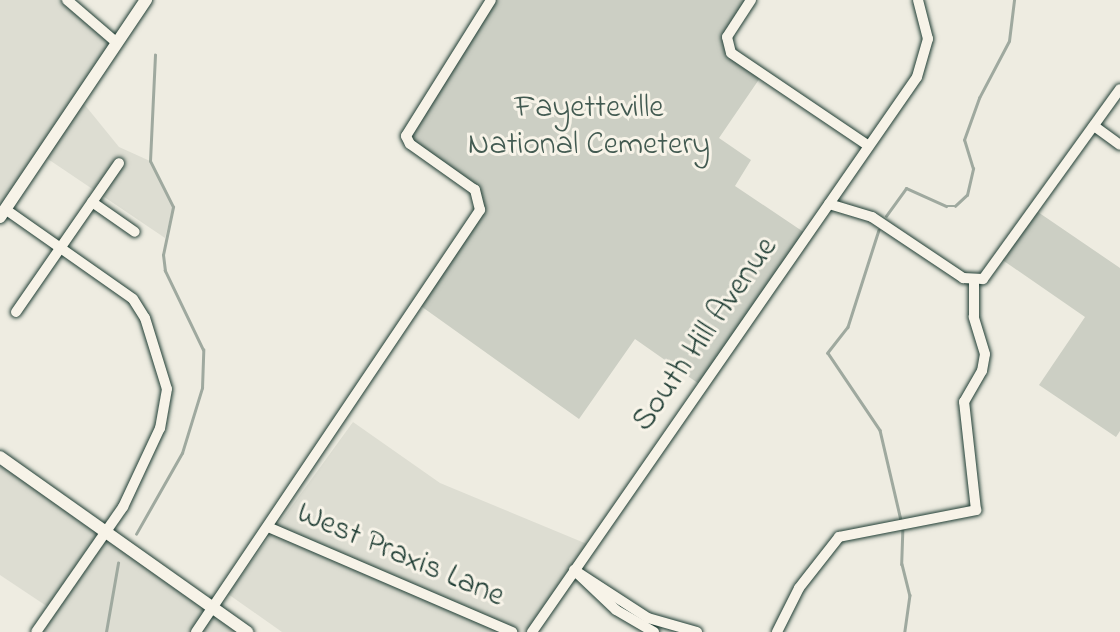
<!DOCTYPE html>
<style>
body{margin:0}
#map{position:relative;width:1120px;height:632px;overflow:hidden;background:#eeece1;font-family:"Indie Flower",sans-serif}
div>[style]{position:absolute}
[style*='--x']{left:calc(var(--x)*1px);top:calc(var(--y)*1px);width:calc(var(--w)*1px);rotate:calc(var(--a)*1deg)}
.built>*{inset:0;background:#ddddd2}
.green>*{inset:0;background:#cccfc4}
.stream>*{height:2.5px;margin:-1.25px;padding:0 1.25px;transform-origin:1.25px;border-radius:1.25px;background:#9fa99f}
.roads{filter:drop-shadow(0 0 2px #1f3d34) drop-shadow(0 0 2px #1f3d34)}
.minor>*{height:10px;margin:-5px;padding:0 5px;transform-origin:5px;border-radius:5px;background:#f7f3e8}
.major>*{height:12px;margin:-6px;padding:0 6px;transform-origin:6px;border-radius:6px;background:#f7f3e8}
span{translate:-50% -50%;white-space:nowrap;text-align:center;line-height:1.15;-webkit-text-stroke:6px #f7f3e8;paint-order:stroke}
.park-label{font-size:32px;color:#425a51}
.street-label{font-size:32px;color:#1f3d34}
</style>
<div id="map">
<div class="built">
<i style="clip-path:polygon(0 0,67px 0,117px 43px,80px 99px,119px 147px,150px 161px,160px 177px,173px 207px,165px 238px,42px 155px,0 217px)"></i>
<i style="clip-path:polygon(353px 422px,440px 483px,587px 544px,526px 632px,282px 632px,228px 594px)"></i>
<i style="clip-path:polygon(0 457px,247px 632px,36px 632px,51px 609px,0 575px)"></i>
</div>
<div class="green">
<i style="clip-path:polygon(491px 0,751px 0,728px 45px,762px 75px,719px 138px,751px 160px,735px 186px,808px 235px,702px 386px,635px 339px,579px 419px,418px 304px,477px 216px,479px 196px,410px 144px,406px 132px)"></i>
<i style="clip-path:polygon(1035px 210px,1120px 268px,1120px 431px,1116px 437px,1039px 385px,1085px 317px,1001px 259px)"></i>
</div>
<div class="stream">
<i style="--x:886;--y:216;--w:34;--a:-54"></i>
<i style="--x:906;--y:188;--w:44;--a:24.2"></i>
<i style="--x:946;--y:206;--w:9;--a:0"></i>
<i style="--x:955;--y:206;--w:16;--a:-43"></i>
<i style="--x:967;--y:195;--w:27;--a:-77"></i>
<i style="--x:973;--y:169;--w:30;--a:-107"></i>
<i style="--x:964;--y:140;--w:45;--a:-70.3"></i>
<i style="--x:979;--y:98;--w:64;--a:-62.2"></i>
<i style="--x:1009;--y:41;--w:41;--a:-83"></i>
<i style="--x:879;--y:230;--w:102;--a:107.7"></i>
<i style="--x:848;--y:327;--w:33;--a:128"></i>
<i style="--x:828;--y:353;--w:93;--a:56"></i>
<i style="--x:880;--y:430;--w:92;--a:76.9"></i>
<i style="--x:903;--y:526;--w:38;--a:92"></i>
<i style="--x:902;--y:564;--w:32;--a:76"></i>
<i style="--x:910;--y:595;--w:37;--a:98"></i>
<i style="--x:136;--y:534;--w:93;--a:-60.4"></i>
<i style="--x:182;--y:453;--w:68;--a:-72.9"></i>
<i style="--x:202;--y:388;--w:38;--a:-88"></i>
<i style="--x:203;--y:350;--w:88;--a:-115.7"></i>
<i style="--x:165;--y:271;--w:16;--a:-97"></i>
<i style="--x:163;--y:255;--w:49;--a:-78.2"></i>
<i style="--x:173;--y:207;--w:51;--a:-116.6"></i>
<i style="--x:150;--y:161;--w:106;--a:-87.3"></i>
<i style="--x:106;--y:632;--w:70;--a:-80.1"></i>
</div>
<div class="roads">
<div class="minor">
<i style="--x:67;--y:0;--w:66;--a:40.7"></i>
<i style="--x:751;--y:0;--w:44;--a:123"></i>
<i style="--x:727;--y:37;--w:16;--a:76"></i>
<i style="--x:731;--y:53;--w:166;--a:34"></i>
<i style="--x:1094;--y:126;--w:32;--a:36"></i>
<i style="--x:92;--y:202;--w:52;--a:34.9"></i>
<i style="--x:829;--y:204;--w:45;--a:16.8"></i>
<i style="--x:872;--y:217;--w:110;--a:33.8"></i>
<i style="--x:963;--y:278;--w:20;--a:3"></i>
<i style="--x:983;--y:279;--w:234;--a:-54.2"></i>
<i style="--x:5;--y:209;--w:156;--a:35.1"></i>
<i style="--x:133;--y:299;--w:22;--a:58"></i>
<i style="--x:145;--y:318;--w:74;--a:72.8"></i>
<i style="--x:167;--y:389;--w:40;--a:100"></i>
<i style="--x:160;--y:428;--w:87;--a:115.1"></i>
<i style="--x:123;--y:507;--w:152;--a:124.8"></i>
<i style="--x:16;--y:312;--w:181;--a:-55.3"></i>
<i style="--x:268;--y:527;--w:266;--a:23.3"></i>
<i style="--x:574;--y:570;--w:88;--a:33"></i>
<i style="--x:648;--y:618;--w:51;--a:15.9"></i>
<i style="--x:576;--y:572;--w:55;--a:43.5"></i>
<i style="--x:616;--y:610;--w:44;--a:30.1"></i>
<i style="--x:196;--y:632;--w:509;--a:-56.06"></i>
<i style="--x:480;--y:210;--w:21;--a:-104"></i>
<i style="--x:475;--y:190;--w:80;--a:-144.7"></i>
<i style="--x:410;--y:144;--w:9;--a:-117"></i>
<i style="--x:406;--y:136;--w:160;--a:-58"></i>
<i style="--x:532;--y:632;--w:675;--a:-55.25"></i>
<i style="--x:917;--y:77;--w:40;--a:-74"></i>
<i style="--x:928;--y:39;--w:40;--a:-104.4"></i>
<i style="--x:777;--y:632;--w:49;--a:-63.4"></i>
<i style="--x:799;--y:588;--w:65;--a:-51.9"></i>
<i style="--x:839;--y:537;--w:140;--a:-11.1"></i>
<i style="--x:976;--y:510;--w:109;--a:-96.3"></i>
<i style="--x:964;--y:402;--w:36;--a:-60"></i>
<i style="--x:982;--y:371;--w:17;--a:-80"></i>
<i style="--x:985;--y:354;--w:39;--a:-107"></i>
<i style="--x:974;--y:317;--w:36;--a:-90"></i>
</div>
<div class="major">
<i style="--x:0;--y:217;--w:262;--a:-56.1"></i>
<i style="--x:0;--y:457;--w:303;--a:35.3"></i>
</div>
</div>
<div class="park-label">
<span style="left:589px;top:128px">Fayetteville<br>National Cemetery</span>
</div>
<div class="street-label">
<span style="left:706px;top:335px;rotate:-55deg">South Hill Avenue</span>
<span style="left:400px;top:556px;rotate:23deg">West Praxis Lane</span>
</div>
</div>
